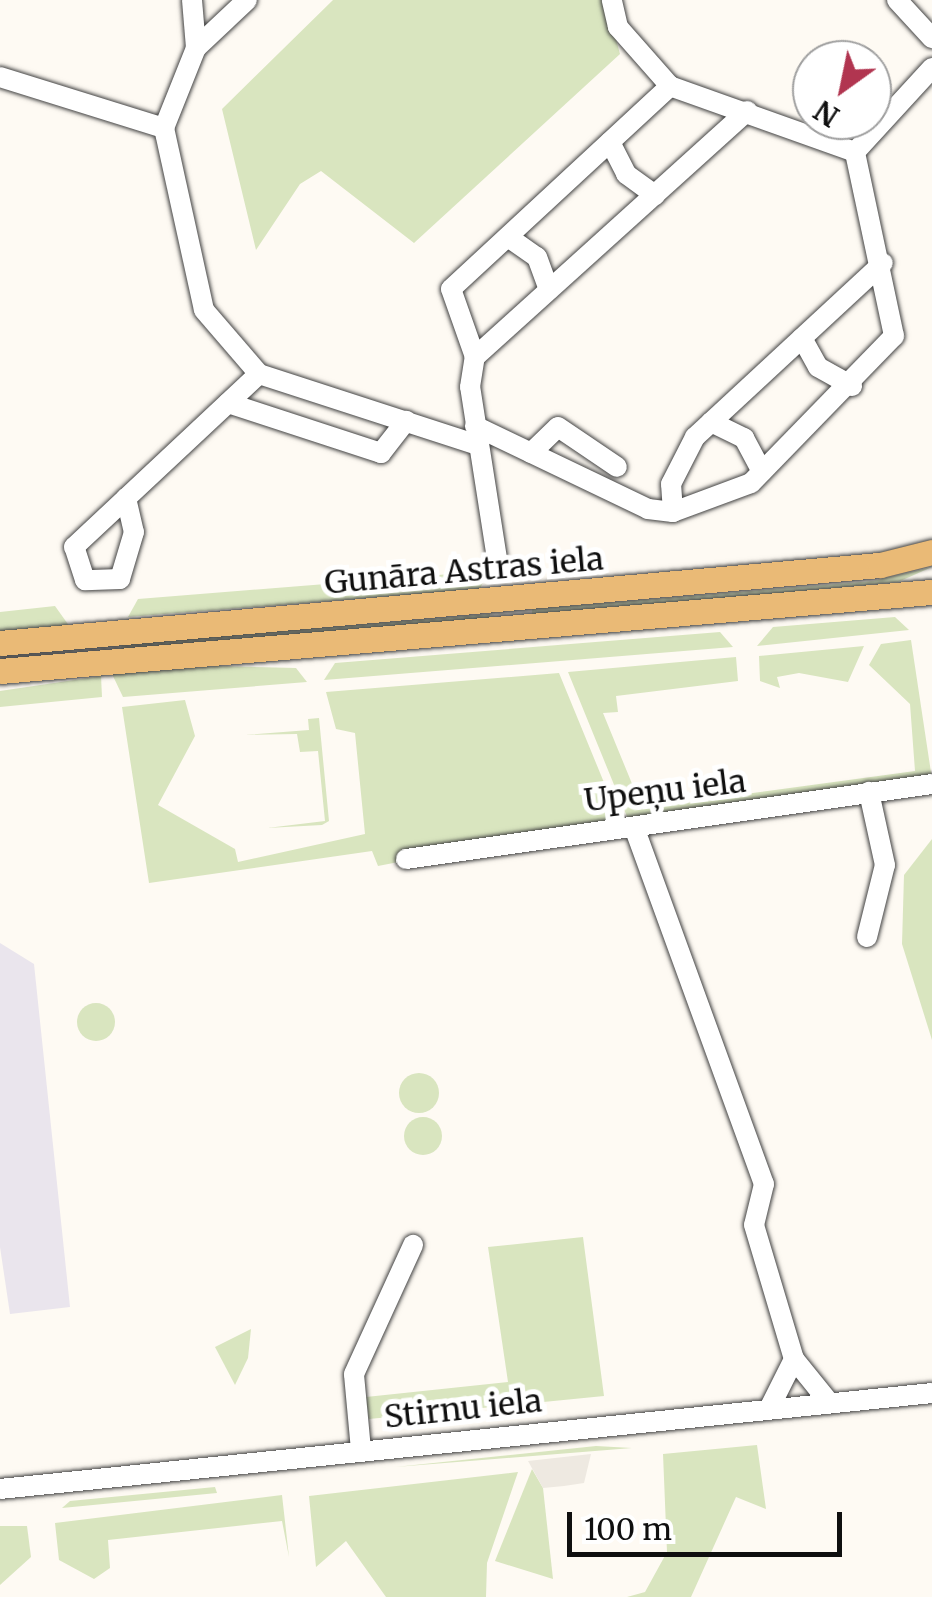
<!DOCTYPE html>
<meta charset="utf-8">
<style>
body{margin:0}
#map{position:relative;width:932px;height:1597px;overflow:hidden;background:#fefaf3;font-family:Merriweather,serif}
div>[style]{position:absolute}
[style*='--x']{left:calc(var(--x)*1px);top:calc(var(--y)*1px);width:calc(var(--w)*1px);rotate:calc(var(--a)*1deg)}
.industrial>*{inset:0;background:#eae5ed}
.green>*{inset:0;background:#d9e5bf}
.round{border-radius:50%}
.plaza>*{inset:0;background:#eee9e1}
.roads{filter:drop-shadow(0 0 2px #424242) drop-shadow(0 0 2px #424242)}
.minor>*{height:20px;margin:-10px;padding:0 10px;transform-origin:10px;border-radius:10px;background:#fff}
.major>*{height:25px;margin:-12.5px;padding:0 12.5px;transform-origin:12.5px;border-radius:12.5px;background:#eaba76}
span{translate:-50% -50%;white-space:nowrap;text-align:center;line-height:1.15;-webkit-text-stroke:10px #fff;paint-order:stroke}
.street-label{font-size:32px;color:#0f0f0f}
.north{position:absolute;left:792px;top:40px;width:100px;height:100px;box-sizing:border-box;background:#fff;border:2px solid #9f9f9f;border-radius:50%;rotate:213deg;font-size:28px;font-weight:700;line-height:40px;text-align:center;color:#0f0f0f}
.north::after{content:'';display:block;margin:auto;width:35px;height:45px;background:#b13550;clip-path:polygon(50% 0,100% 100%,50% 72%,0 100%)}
.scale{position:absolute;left:567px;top:1512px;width:275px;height:45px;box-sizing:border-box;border:5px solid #0f0f0f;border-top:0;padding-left:12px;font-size:30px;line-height:35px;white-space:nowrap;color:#0f0f0f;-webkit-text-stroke:8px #fff;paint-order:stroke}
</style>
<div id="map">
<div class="industrial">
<i style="clip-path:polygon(0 943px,34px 964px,70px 1307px,10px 1314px,0 1247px)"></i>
</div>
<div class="green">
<i style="clip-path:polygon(333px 0,605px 0,620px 54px,414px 243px,321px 171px,300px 184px,256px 250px,222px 109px)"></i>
<i style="clip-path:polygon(932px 567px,898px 582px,532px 617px,532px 609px,873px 581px)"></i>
<i style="clip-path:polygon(488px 571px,480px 589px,128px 617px,138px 599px)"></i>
<i style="clip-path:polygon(55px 606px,70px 627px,0 633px,0 612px)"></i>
<i style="clip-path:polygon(490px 614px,490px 620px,120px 652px,122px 644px)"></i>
<i style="clip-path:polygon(895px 617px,909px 630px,757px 646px,773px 627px)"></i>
<i style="clip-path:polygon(720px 632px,733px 647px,324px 680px,335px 663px)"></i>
<i style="clip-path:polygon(911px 640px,932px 779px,628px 819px,568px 672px,736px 657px,738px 681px,616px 696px,618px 712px,603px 713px,642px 808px,915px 771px,910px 704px,869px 665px,881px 644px)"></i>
<i style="clip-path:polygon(864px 646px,848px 682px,799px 673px,777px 677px,780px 688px,760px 681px,759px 656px)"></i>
<i style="clip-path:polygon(218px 666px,296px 668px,307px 682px,123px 697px,112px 674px)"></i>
<i style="clip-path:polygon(559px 673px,619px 819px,378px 866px,372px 851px,149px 883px,122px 707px,185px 700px,195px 736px,158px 805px,235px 849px,238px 862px,365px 834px,355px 733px,336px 729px,326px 692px)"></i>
<i style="clip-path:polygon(101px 676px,102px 697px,0 707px,0 691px)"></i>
<i style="clip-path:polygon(319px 718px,329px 821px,322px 825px,267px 828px,325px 821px,318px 751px,300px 752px,297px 734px,245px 735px,309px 730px,308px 719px)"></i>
<i style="clip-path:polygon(932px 839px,932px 1040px,902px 944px,904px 875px)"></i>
<i class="round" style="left:77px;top:1003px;width:38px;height:38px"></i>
<i class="round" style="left:399px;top:1073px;width:40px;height:40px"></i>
<i class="round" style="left:404px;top:1117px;width:38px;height:38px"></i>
<i style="clip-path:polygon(583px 1237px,604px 1396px,369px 1419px,366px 1397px,508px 1382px,488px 1247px)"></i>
<i style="clip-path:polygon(251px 1329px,248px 1358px,235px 1385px,215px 1347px)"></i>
<i style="clip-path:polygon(757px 1445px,766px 1509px,736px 1497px,691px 1597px,627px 1597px,645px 1592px,667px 1552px,663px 1454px)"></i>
<i style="clip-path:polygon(596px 1446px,632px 1448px,395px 1467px)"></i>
<i style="clip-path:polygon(532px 1469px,543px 1488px,553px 1579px,495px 1561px)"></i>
<i style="clip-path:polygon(518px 1472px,487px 1563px,486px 1597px,386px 1597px,346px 1541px,316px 1567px,309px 1496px)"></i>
<i style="clip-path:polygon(215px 1487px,217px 1493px,62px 1508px,70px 1501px)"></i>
<i style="clip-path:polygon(282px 1495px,289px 1557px,282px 1521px,108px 1540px,110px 1568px,94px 1579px,59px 1560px,55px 1523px)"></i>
<i style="clip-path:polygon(0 1526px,27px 1526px,31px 1557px,0 1585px)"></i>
</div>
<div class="plaza">
<i style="clip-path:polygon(591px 1454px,584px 1483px,564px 1486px,543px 1488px,528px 1461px)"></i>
</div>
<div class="roads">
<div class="minor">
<i style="--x:192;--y:0;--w:48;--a:85.2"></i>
<i style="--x:897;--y:0;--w:52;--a:47.4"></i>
<i style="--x:0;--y:77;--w:172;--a:17.3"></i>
<i style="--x:164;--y:128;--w:186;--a:77.6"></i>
<i style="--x:204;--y:310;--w:84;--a:49.3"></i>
<i style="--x:259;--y:374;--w:230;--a:18"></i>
<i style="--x:164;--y:128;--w:86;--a:-68.2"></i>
<i style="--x:196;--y:48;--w:70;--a:-43.3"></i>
<i style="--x:610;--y:142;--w:36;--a:63"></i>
<i style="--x:626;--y:174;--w:36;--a:36"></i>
<i style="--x:855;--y:152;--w:114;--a:-47.5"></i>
<i style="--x:508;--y:237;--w:35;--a:35"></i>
<i style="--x:537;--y:257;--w:35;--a:70"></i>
<i style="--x:802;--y:338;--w:33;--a:61"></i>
<i style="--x:818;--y:367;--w:39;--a:29"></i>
<i style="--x:475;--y:357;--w:72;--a:-109.4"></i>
<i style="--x:451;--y:289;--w:299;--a:-42.8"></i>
<i style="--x:228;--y:403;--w:161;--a:18.1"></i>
<i style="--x:381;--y:453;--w:41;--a:-52"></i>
<i style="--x:711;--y:422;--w:37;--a:26"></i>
<i style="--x:744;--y:438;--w:38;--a:62"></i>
<i style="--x:475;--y:426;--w:192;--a:25.6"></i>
<i style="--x:648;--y:509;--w:25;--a:7"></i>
<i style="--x:673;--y:512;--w:83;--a:-20.4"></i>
<i style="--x:751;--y:483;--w:205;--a:-45.8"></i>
<i style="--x:894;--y:336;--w:188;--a:-102"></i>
<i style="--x:855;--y:152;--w:196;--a:-160.4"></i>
<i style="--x:670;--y:86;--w:79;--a:-131.4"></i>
<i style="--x:618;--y:27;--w:28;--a:-103"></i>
<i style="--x:531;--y:453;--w:37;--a:-44"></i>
<i style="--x:558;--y:427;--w:71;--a:34.1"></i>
<i style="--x:126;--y:498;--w:35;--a:77"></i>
<i style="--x:134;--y:532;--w:49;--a:106.6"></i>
<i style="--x:120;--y:579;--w:35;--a:178"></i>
<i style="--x:85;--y:580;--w:35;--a:-108"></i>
<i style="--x:74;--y:547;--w:253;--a:-43.1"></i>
<i style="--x:673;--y:512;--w:28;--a:-94"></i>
<i style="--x:671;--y:484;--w:53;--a:-62.9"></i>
<i style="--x:695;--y:437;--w:256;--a:-42.8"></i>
<i style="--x:498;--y:565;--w:180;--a:-98.9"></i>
<i style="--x:470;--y:387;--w:30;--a:-81"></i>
<i style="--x:475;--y:357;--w:367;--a:-42.1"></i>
<i style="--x:634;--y:827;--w:380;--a:70"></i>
<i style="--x:764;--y:1184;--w:42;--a:103.7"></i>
<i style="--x:754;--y:1225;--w:140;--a:73.4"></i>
<i style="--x:794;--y:1359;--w:54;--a:51"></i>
<i style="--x:406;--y:859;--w:531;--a:-8.11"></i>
<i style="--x:867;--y:937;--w:74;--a:-76"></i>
<i style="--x:885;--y:865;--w:75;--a:-102.4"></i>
<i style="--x:770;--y:1407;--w:54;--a:-63.4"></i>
<i style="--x:361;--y:1450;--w:76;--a:-95.3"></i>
<i style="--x:354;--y:1374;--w:142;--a:-65.4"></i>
<i style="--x:0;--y:1489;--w:937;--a:-5.88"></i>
</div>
<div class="major">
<i style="--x:0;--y:643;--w:883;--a:-5.07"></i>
<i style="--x:880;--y:565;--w:54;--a:-14"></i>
<i style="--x:0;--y:671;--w:935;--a:-4.85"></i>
</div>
</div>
<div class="street-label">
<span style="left:464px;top:571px;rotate:-5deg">Gunāra Astras iela</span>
<span style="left:665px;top:791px;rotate:-7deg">Upeņu iela</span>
<span style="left:463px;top:1409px;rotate:-6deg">Stirnu iela</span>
</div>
<div class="north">N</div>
<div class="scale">100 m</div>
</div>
